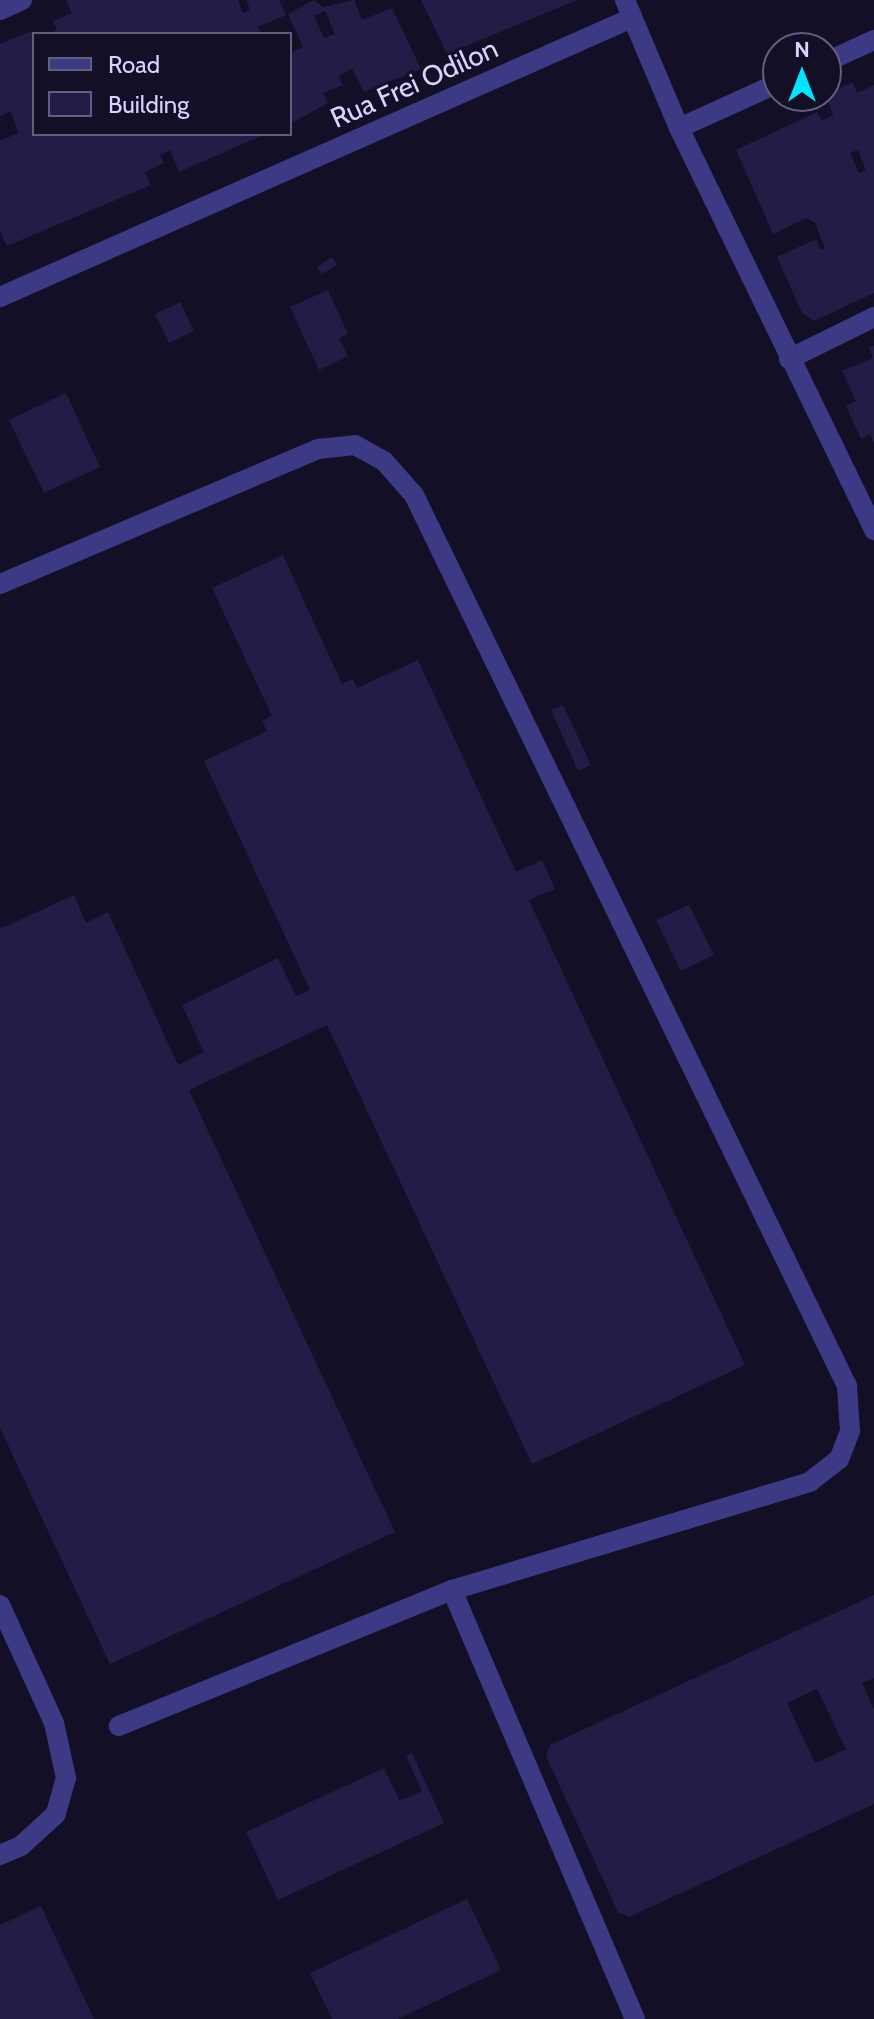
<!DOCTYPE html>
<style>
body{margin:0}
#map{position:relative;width:874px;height:2019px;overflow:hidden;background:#130f26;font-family:Cabin,sans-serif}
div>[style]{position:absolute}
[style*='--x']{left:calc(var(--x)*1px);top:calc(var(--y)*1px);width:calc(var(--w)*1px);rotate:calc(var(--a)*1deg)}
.building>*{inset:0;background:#241b47}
.lane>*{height:20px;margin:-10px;padding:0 10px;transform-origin:10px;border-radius:10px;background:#3d3a85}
.street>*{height:20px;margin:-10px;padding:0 10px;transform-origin:10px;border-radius:10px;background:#3d3a85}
span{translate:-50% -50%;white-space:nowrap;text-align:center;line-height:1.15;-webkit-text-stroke:6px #130f26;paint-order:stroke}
.street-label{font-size:28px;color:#d9d4ff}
.legend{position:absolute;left:32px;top:32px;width:260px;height:104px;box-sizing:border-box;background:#130f26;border:2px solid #625e7d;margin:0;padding:10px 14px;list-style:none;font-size:24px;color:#d9d4ff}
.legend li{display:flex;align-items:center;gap:16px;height:40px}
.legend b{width:40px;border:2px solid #625e7d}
.north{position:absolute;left:762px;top:32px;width:80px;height:80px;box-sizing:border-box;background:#130f26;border:2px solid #625e7d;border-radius:50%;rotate:0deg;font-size:22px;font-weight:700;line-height:32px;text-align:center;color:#d9d4ff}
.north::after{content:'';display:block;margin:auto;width:28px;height:36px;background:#00e5ff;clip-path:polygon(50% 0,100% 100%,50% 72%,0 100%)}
</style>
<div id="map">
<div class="building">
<i style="clip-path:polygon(66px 0,238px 0,243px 13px,250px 10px,246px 0,279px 0,286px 15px,258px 27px,261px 34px,48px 34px,57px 30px,53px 21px,72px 13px)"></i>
<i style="clip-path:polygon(evenodd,314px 0,323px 7px,354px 0,362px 20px,392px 8px,421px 69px,364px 92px,352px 69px,339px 76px,343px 85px,323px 93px,328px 103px,290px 124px,290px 53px,303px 47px,288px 14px,314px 0,325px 11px,335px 34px,324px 38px,314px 16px,325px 11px)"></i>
<i style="clip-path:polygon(421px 0,577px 0,447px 54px)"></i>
<i style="clip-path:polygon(32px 31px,34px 134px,266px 134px,179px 172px,170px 150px,160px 155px,164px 163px,145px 172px,151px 185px,7px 246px,0 231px,0 141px,18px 133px,11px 111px,0 116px,0 44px)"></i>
<i style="clip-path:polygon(evenodd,853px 82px,857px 93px,874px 85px,874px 293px,814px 321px,802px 313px,777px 257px,816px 239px,821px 250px,825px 248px,815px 223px,807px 218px,773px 234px,736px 150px,817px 112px,822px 121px,833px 115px,826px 94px,853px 82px,858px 150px,866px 171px,859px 173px,850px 153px,858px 150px)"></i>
<i style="clip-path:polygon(332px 257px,337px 265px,322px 274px,317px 267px)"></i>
<i style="clip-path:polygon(328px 290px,348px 334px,339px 338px,348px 356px,319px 370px,290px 307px)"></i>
<i style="clip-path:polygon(180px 302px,194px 331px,169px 343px,155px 314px)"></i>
<i style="clip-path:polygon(874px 346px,874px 443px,870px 434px,861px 439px,846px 406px,856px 401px,842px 371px,873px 358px,869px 348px)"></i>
<i style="clip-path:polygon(66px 393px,100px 467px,44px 493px,9px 420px)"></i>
<i style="clip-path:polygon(283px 555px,342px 684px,353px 679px,357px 688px,418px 660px,516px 872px,542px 860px,555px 889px,529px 900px,745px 1365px,532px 1464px,327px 1025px,189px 1090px,395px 1532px,110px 1664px,0 1428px,0 929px,74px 895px,86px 923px,108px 912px,178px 1065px,204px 1052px,182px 1005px,278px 958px,296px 996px,310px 990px,204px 761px,267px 731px,262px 721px,272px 716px,212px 588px)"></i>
<i style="clip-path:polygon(563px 705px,591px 765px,578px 771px,551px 710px)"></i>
<i style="clip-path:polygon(689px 905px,714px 955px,681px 971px,656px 920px)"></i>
<i style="clip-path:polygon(evenodd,874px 1595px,874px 1678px,862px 1683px,874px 1709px,874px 1804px,629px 1917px,618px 1912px,546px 1756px,550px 1745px,874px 1595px,817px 1689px,846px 1749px,815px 1763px,787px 1703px,817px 1689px)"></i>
<i style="clip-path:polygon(412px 1753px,444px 1823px,278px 1900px,246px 1832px,384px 1768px,400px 1801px,422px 1791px,406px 1756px)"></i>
<i style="clip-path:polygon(467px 1899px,501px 1970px,398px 2019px,332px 2019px,310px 1973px)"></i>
<i style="clip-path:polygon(41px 1906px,94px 2019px,0 2019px,0 1925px)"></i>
</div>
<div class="lane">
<i style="--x:0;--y:584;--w:345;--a:-23"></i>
<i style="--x:318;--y:449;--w:37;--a:-6"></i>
<i style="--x:355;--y:445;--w:33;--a:29"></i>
<i style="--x:384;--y:461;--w:45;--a:48.6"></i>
<i style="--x:414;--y:495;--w:991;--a:64.08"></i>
<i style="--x:847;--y:1386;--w:45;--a:86.2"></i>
<i style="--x:850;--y:1431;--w:30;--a:111"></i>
<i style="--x:839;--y:1459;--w:37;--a:142"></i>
<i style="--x:810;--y:1482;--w:374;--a:163.2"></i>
<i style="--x:452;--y:1590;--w:360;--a:157.8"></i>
<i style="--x:452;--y:1590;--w:466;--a:66.9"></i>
<i style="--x:0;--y:1605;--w:130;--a:65.4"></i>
<i style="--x:54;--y:1723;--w:56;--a:77.7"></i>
<i style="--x:66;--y:1778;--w:37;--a:106"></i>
<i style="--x:56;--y:1814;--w:47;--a:137.6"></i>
<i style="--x:21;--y:1846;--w:23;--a:157"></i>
</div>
<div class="street">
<i style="--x:625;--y:0;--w:139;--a:67.1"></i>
<i style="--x:679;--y:128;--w:447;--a:64.1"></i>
<i style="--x:0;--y:10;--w:24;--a:-24"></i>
<i style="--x:826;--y:62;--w:53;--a:-24.6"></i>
<i style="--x:679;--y:128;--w:109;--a:-24.4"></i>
<i style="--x:0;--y:297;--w:691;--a:-23.82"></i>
<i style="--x:789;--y:359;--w:95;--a:-26.3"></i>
</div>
<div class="street-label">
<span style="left:414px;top:83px;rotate:-24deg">Rua Frei Odilon</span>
</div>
<ul class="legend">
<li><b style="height:10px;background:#3d3a85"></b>Road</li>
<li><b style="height:22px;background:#241b47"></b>Building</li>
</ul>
<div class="north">N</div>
</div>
